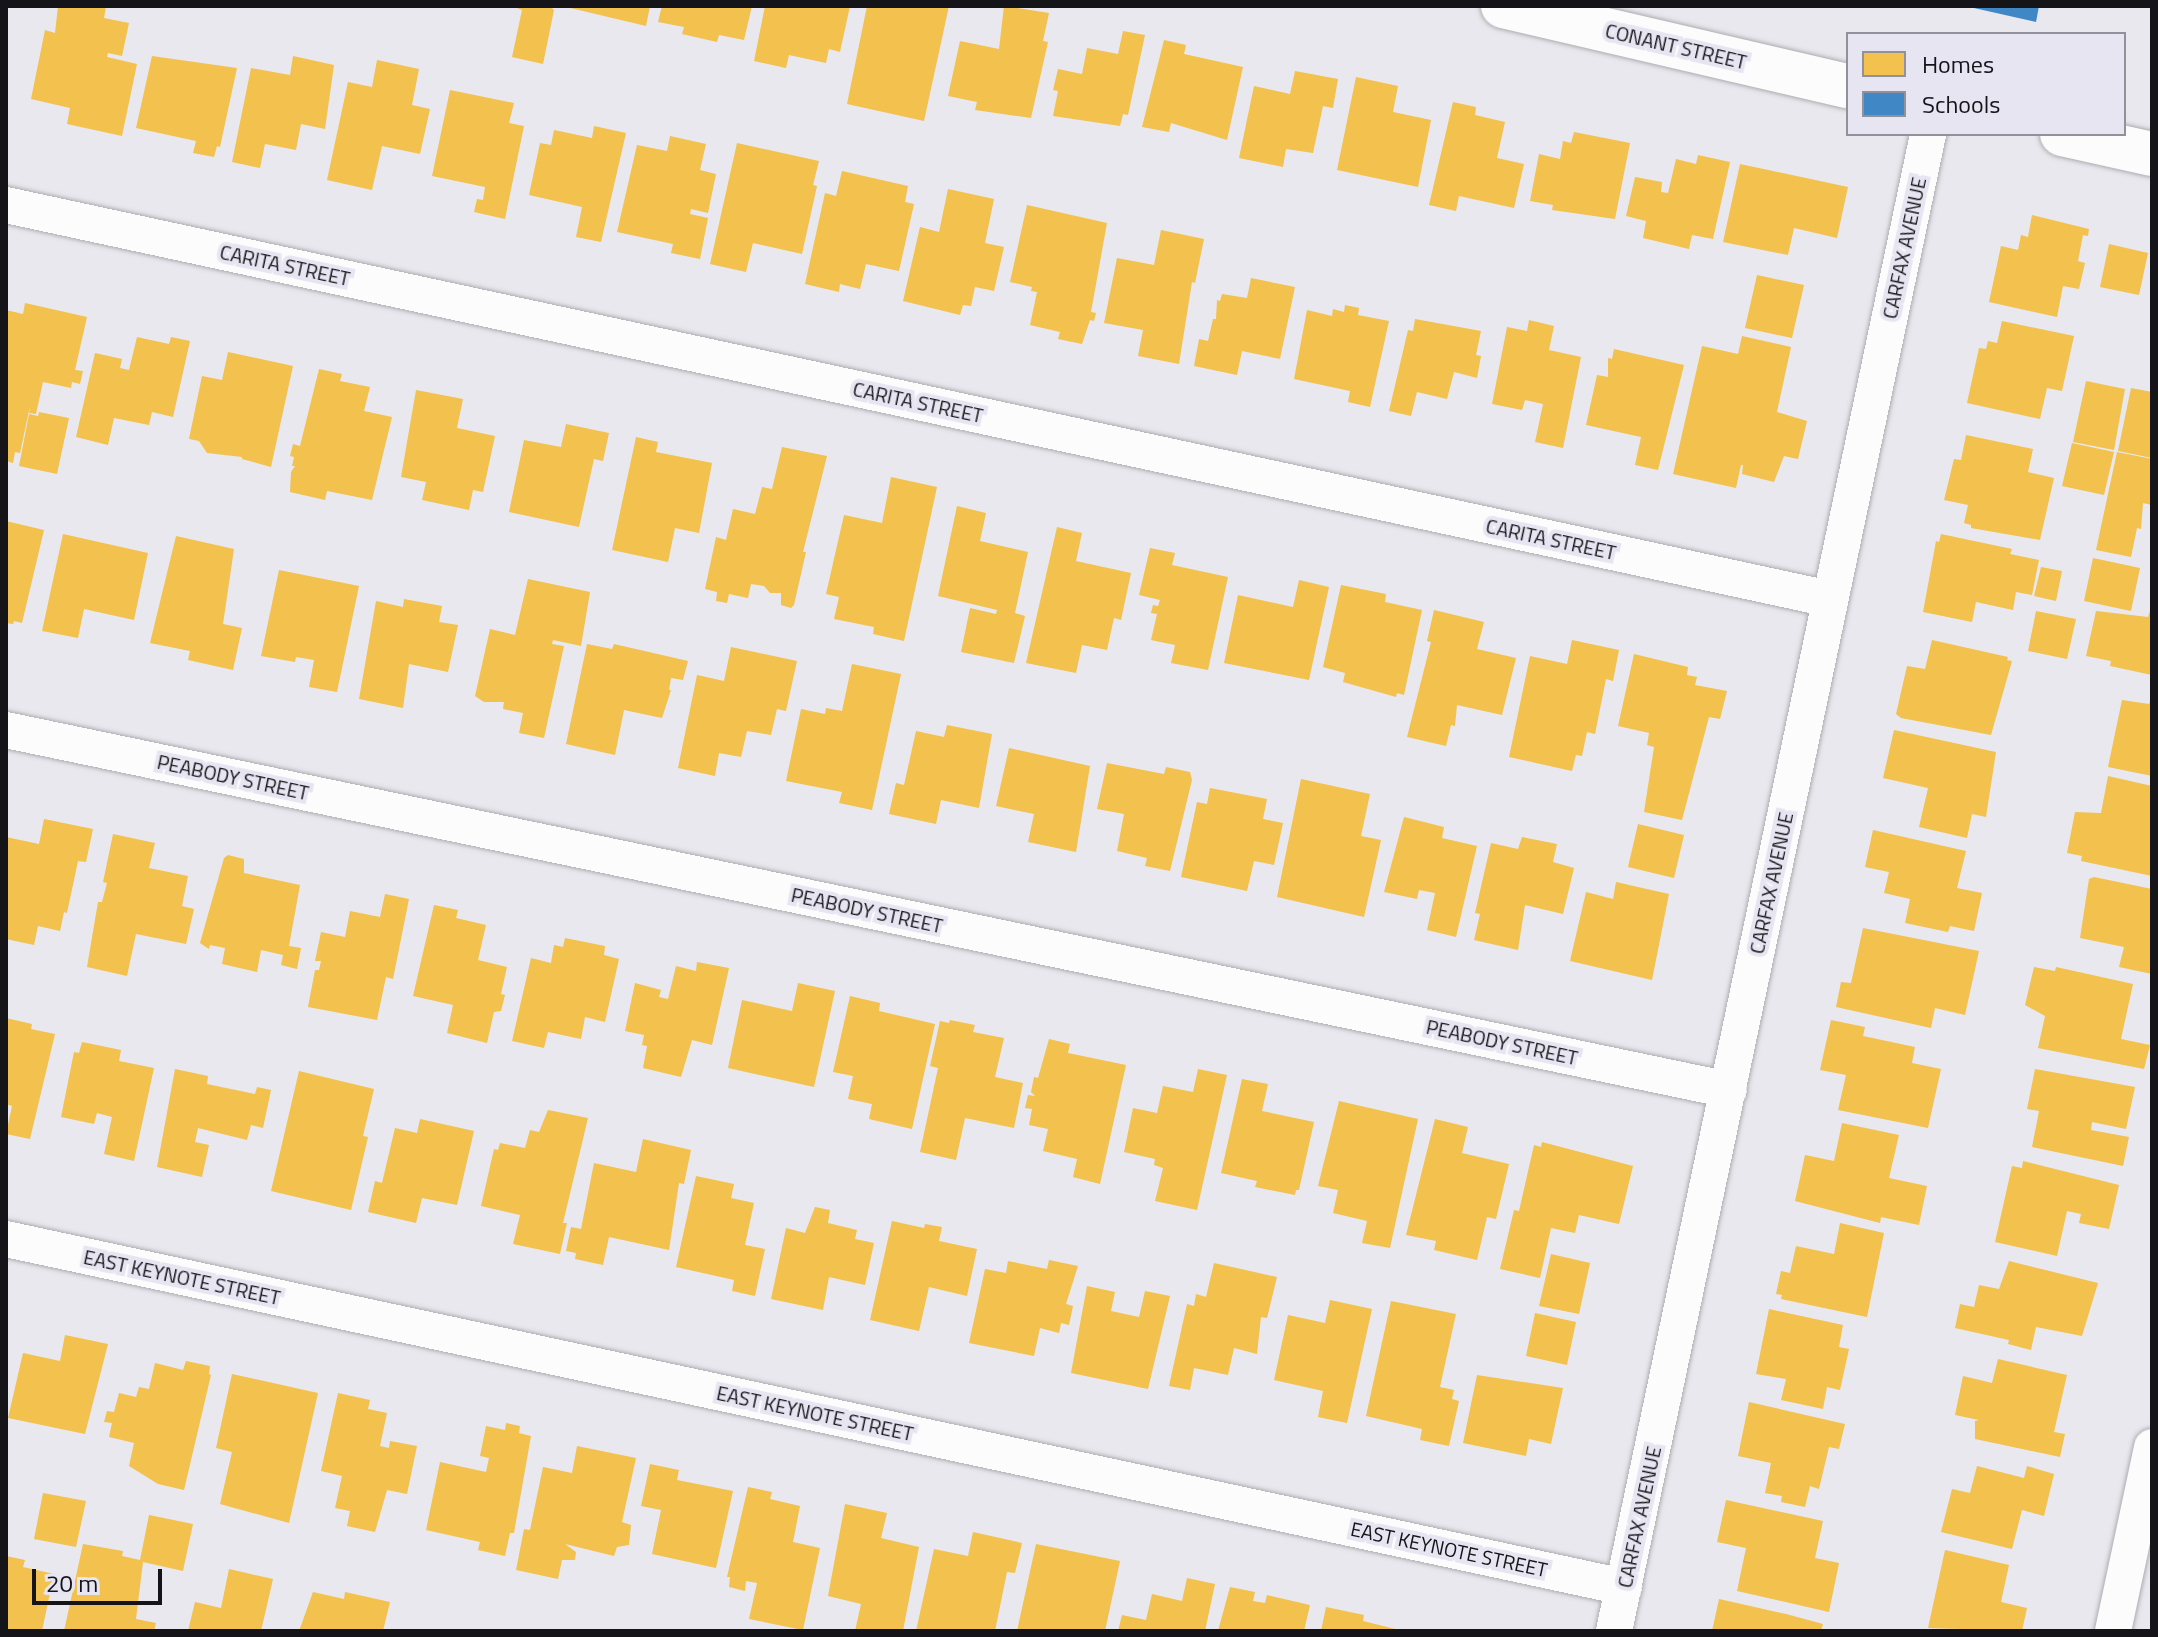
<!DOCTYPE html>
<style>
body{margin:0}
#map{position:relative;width:2158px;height:1637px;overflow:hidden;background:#e8e8ee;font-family:"Titillium Web",sans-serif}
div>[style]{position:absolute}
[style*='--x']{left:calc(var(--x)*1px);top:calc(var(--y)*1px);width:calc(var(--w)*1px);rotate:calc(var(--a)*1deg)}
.homes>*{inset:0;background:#f2c14e}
.schools>*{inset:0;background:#3f88c5}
.roads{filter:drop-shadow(0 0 2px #adadb1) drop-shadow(0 0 2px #adadb1)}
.minor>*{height:36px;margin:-18px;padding:0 18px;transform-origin:18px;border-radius:18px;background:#fcfcfc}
.tertiary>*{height:44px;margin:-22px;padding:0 22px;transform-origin:22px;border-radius:22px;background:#fcfcfc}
span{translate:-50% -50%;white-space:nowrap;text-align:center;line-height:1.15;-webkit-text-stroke:8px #e6e5f1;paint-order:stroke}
.street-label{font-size:20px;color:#151418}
.frame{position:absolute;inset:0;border:8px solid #151418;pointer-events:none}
.legend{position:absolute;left:1846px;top:32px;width:280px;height:104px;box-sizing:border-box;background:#e6e5f1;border:2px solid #92919a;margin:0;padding:10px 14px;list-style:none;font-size:24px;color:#151418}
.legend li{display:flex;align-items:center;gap:16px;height:40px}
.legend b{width:40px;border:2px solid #92919a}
.scale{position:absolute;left:32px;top:1569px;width:130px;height:36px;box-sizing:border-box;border:4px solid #151418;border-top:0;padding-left:10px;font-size:24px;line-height:28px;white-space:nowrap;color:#151418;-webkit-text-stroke:6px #e6e5f1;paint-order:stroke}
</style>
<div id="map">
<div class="homes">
<i style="clip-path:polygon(58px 6px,106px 6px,104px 18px,129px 23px,122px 56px,108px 53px,107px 57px,137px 64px,122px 136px,67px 124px,70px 108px,31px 99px,45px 30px,55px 33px)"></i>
<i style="clip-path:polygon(512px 6px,550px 6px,554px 10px,543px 64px,512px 57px,522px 10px)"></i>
<i style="clip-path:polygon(562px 6px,650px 6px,646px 26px)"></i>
<i style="clip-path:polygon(662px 6px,752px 6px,744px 40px,719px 35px,717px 42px,682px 34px,684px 27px,658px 22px)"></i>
<i style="clip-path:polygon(765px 6px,850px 6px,840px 52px,829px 49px,826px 63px,789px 55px,786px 68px,754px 61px)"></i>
<i style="clip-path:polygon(867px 6px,949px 6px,924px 121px,847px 104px)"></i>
<i style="clip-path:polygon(1004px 6px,1049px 13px,1043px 41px,1048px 42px,1031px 118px,975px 110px,977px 102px,948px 96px,960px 41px,999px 49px)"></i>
<i style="clip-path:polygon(1123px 31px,1145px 35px,1128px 115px,1123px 114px,1120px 126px,1053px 116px,1058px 91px,1053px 90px,1058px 69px,1082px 74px,1087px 48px,1118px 54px)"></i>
<i style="clip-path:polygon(1164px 40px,1186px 45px,1184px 54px,1243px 67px,1227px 140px,1171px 123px,1169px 132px,1142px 127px)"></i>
<i style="clip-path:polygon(152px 56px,237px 68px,220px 147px,217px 146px,214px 157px,193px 153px,196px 141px,136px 128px)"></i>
<i style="clip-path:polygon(293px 56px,334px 65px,325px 129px,301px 124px,296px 150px,265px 144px,260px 168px,232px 162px,251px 68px,290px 75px)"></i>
<i style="clip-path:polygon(377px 60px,419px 69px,412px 105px,430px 109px,420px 154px,382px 146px,372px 190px,327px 180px,348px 82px,372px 87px)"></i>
<i style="clip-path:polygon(1295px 71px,1338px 79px,1333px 108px,1323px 106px,1313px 153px,1286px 149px,1283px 167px,1239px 158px,1254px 86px,1290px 94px)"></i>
<i style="clip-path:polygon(1356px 77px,1398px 86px,1393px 112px,1431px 120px,1418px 187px,1337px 170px)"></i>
<i style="clip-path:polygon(450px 90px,514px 103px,509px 123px,524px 126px,505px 219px,474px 212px,477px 199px,483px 200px,485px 187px,432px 176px)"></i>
<i style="clip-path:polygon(1453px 102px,1476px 107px,1475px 115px,1505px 122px,1497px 158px,1524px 164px,1514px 208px,1459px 196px,1456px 211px,1429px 205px)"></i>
<i style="clip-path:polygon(594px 126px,626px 133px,601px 242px,576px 237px,582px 207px,529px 195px,540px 143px,551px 145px,554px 130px,592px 138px)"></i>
<i style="clip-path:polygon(1574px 132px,1630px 143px,1615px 219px,1552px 210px,1553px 205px,1530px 201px,1539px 154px,1560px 159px,1563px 141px,1571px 143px)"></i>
<i style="clip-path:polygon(670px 136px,706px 144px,700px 170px,716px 174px,708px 213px,691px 209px,690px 214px,708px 218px,700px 259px,671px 253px,673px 244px,617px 232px,637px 145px,667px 151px)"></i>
<i style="clip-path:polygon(737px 143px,819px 161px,813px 185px,817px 186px,802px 254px,753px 243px,746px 272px,710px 264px)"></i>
<i style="clip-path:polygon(1698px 155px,1730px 162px,1713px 239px,1692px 235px,1689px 249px,1643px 238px,1646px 221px,1626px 216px,1635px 177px,1662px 182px,1661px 192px,1668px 193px,1676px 159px,1696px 164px)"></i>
<i style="clip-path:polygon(1740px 164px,1848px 187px,1837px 238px,1794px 228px,1788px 255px,1723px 242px)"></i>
<i style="clip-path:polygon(842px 171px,908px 186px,905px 202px,914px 204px,899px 271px,866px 264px,860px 289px,840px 284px,839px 292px,805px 284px,825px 193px,836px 196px)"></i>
<i style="clip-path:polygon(948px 189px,994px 199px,985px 243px,1004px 247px,994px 291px,975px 287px,971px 306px,963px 305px,960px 315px,903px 301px,920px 227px,939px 232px)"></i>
<i style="clip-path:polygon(1027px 205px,1107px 223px,1091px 312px,1096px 313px,1094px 321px,1090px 320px,1082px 344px,1058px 339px,1060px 332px,1030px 325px,1037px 292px,1031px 291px,1032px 287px,1010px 282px)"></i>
<i style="clip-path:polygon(2032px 215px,2089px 229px,2088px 236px,2083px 235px,2078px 261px,2085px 263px,2079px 289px,2063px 286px,2057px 317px,1989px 302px,2001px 246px,2018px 250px,2021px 235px,2028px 237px)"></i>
<i style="clip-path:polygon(1161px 230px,1204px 239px,1195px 283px,1192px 282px,1179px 364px,1138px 356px,1143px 330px,1104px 323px,1117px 258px,1154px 265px)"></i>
<i style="clip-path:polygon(2109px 244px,2148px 253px,2139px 295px,2100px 287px)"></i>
<i style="clip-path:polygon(1757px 275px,1804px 285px,1792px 338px,1745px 328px)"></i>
<i style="clip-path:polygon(1251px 278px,1295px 287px,1280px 359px,1242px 351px,1237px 375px,1194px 366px,1199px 339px,1208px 341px,1213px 319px,1216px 319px,1217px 300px,1220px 301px,1222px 294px,1247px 298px)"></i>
<i style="clip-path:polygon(25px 303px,87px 317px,75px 370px,83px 371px,80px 384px,72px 382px,71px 388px,43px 382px,36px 414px,29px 413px,30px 406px,20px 453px,15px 452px,13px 463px,6px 461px,6px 310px,23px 314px)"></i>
<i style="clip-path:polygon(1345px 305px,1359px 308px,1358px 315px,1389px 321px,1370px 407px,1348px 402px,1350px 391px,1294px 379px,1307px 310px,1332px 316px,1333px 309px,1344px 312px)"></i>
<i style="clip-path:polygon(1415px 319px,1481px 331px,1476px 355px,1481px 356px,1477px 378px,1454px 372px,1447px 399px,1417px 392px,1411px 416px,1389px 411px,1408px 330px,1413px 331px)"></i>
<i style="clip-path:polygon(1529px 320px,1554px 326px,1549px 350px,1581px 357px,1563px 448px,1535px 442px,1543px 404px,1525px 400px,1522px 410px,1492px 404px,1507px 327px,1527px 331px)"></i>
<i style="clip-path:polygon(2002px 321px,2074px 336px,2062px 391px,2047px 388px,2040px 419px,1967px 403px,1979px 348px,1986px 349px,1988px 341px,1997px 343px)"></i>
<i style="clip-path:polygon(1742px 336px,1791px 347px,1777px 412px,1807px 421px,1798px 459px,1784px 456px,1774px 482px,1742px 474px,1743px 465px,1741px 465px,1736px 488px,1673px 474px,1702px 346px,1738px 354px)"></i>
<i style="clip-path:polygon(137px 337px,169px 344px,171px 337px,190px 341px,173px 417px,152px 412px,149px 425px,114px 418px,108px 445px,76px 437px,95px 353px,122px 359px,120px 368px,129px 370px)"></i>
<i style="clip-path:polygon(1614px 349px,1684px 365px,1658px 470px,1635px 465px,1641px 437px,1586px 425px,1597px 375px,1608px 377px,1608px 358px,1612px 359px)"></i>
<i style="clip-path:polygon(228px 352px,293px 366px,271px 467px,242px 459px,242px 457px,207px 453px,199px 441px,189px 439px,202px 376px,222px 380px)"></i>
<i style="clip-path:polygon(319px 369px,342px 374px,340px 381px,370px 387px,364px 411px,392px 417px,372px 500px,327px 491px,325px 500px,290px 492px,291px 472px,295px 466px,292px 466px,294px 457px,290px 456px,293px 444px,300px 446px)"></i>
<i style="clip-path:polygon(2086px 381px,2125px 389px,2114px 450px,2073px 442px)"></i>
<i style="clip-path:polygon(2131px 388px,2152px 392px,2152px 458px,2118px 451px)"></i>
<i style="clip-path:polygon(416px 390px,463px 399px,457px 428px,495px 436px,483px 492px,473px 490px,469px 510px,422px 500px,426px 482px,401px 477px)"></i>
<i style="clip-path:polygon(39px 412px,69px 418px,57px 474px,19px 466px,29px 414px,38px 416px)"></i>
<i style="clip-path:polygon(566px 424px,609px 433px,603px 461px,594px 459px,579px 527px,509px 512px,524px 440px,561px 447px)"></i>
<i style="clip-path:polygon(1966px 435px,2033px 449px,2028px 472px,2054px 478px,2040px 540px,1971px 528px,1971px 525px,1964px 523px,1968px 505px,1944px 500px,1954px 459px,1961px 460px)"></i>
<i style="clip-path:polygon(636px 437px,658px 442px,656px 452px,712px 463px,699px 533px,675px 528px,668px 562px,612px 550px)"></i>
<i style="clip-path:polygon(2072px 443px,2114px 452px,2104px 495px,2062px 486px)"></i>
<i style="clip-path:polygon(782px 447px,827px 456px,803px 552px,806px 552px,794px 605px,791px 608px,781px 605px,781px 593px,770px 593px,764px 586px,751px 584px,748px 598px,729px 594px,727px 603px,716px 601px,717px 592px,705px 589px,716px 537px,726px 540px,733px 509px,755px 514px,762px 487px,772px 489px)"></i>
<i style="clip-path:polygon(2117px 452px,2152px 459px,2152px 505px,2143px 503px,2141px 529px,2137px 528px,2131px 557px,2096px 550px)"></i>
<i style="clip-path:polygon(891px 477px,937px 487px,904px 641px,873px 634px,874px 627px,834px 619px,839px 597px,826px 594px,844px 515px,882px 523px)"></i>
<i style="clip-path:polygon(957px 506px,986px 513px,980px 541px,1028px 552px,1015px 613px,1025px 616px,1014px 663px,961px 652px,970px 608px,996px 614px,997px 610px,938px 596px)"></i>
<i style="clip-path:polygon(6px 521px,44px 530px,22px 623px,14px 621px,13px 624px,6px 623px)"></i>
<i style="clip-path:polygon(1057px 527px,1082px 533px,1076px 561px,1131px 573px,1121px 620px,1114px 618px,1107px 650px,1082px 645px,1076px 673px,1026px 663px)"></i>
<i style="clip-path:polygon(63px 534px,148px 553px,134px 620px,84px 609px,78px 638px,42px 631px)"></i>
<i style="clip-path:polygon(1941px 534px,2012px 549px,2010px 554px,2039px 560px,2032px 595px,2016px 592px,2013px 610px,1976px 602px,1972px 622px,1923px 612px,1936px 541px,1939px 542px)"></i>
<i style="clip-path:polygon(176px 536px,234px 549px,223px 624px,242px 628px,233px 670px,188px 660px,190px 651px,150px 643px)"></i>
<i style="clip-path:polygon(1150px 548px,1175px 553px,1172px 565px,1228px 577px,1208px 670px,1171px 663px,1175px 645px,1151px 640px,1157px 614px,1151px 613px,1153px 605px,1158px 606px,1160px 600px,1139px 595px)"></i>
<i style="clip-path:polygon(2093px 558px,2140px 568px,2131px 611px,2084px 601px)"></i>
<i style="clip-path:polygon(2041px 567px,2062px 571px,2056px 601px,2034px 596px)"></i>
<i style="clip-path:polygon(279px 570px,359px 586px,337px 692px,309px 687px,314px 660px,296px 657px,295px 662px,261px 656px)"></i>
<i style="clip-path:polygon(528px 579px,590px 592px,581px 646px,553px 640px,552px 644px,564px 646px,544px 738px,519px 733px,523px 713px,503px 709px,504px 702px,484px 702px,475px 696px,490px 629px,515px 635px)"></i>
<i style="clip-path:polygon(1299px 580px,1329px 587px,1309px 680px,1224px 663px,1238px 595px,1293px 607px)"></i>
<i style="clip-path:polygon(1341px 585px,1386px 594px,1385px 602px,1422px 610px,1404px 695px,1397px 693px,1396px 697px,1343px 682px,1345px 673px,1323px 667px)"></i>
<i style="clip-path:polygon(404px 599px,442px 606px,439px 622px,458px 625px,448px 672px,409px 664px,403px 708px,359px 699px,376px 601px,403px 607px)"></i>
<i style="clip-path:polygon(2152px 604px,2152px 675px,2110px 666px,2111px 661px,2086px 656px,2096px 611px,2148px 617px)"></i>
<i style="clip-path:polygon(1434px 610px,1484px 622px,1477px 649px,1516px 658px,1502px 715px,1457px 705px,1455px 726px,1451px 725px,1446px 746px,1407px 737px,1431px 642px,1427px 641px)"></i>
<i style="clip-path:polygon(2036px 611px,2076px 619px,2067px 659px,2028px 651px)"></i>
<i style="clip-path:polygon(1572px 640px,1619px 650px,1613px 681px,1606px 679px,1595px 734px,1587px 732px,1582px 756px,1576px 755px,1572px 771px,1509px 757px,1530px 656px,1567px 664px)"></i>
<i style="clip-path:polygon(1932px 640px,2008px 657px,2007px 660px,2012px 661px,1991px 735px,1901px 718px,1896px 714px,1907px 666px,1925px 669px)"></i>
<i style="clip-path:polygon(587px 644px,612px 649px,614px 644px,688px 661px,683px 680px,671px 678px,669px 690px,671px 690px,662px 718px,624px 710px,615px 755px,566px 744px)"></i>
<i style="clip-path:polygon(731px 647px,797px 661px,786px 711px,777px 709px,771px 735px,747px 731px,741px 757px,719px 753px,715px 776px,678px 768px,697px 675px,724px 681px)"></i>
<i style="clip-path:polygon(1634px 654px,1688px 667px,1687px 675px,1697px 677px,1695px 685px,1727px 691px,1720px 719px,1709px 717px,1682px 820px,1644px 812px,1654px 747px,1647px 745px,1649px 733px,1618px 726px)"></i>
<i style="clip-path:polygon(852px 664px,901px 674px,872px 810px,839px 803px,842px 792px,786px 781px,801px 709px,825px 714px,826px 708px,842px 711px)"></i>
<i style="clip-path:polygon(2152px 696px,2152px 776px,2108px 767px,2122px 700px,2149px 704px)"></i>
<i style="clip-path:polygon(947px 725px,992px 734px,979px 808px,941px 800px,936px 824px,889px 814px,896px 783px,904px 785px,916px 731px,944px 737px)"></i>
<i style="clip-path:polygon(1894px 730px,1996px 752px,1986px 817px,1972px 814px,1967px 838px,1919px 827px,1928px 788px,1883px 778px)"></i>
<i style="clip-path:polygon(1009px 748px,1090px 766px,1076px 852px,1028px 842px,1034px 814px,996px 806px)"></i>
<i style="clip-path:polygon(1107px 763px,1164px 774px,1166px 767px,1190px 772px,1192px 780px,1170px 871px,1145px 866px,1147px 858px,1117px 851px,1124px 814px,1097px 809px)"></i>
<i style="clip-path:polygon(2108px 776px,2152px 786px,2152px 876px,2081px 861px,2082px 856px,2067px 853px,2075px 812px,2101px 813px)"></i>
<i style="clip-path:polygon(1301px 779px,1370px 794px,1361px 836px,1381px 840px,1364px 917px,1277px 897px)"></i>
<i style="clip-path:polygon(1210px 788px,1267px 799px,1263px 819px,1283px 823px,1274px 865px,1254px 861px,1247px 891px,1181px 877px,1197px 802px,1207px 804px)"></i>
<i style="clip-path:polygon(1404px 817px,1444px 827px,1442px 838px,1477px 846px,1456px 937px,1427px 930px,1435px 893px,1419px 890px,1417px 899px,1384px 892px)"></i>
<i style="clip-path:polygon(44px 819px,93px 829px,86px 862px,78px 861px,67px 913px,64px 912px,60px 931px,38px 926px,34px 945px,6px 939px,6px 837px,39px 844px)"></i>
<i style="clip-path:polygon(1638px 824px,1684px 835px,1674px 878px,1628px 867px)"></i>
<i style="clip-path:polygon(1873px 830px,1966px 851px,1957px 888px,1982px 893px,1974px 931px,1950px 926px,1948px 932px,1905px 923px,1910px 899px,1884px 893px,1889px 872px,1865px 867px)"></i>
<i style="clip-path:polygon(113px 834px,155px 843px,149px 868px,188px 876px,182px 906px,194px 909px,186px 944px,136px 934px,127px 976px,87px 967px,98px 902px,102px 902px,107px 883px,103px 882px)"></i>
<i style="clip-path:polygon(1522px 837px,1557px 844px,1553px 862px,1574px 868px,1563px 914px,1525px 905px,1518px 950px,1474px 940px,1480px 914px,1475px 913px,1491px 843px,1518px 849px)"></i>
<i style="clip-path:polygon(228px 855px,244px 859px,244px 873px,300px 885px,289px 946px,301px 948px,297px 969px,281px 965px,283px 955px,261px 950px,257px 972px,222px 964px,225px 948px,210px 945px,209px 949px,200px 943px,224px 858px)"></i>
<i style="clip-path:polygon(2094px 877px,2152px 889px,2152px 974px,2119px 967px,2124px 947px,2080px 938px,2089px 879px)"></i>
<i style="clip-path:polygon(1616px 882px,1669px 894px,1652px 980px,1570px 961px,1586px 892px,1613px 899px)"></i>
<i style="clip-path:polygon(385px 894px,409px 899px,393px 979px,386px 977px,377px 1020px,308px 1007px,315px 970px,319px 970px,321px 961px,315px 961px,321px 932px,345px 937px,350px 911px,380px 917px)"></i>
<i style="clip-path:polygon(434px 905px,458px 910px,456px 918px,486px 925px,478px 960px,507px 967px,501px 994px,505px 995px,501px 1011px,494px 1012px,487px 1043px,447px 1033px,453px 1005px,413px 996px)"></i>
<i style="clip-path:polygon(1863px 928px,1979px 951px,1965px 1015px,1935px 1008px,1931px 1028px,1836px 1007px,1841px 982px,1851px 983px)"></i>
<i style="clip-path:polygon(565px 938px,605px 946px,604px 955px,619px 959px,605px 1022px,585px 1017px,581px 1039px,548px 1032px,544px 1048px,512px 1041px,531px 958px,551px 963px,554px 945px,563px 947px)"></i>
<i style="clip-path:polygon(697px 962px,729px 968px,712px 1045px,692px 1040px,681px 1077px,643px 1068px,647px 1046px,642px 1045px,644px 1035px,625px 1031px,635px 983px,661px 990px,659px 997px,668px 999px,676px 966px,696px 971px)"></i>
<i style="clip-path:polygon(2034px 967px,2055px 971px,2056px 967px,2133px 984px,2121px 1039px,2150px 1045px,2144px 1069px,2038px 1048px,2045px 1016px,2025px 1005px)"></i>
<i style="clip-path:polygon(798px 983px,835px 991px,814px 1087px,728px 1068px,742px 1000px,792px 1011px)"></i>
<i style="clip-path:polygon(850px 996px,880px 1003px,879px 1011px,935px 1024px,912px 1129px,869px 1119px,872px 1104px,848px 1099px,853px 1076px,833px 1072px)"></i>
<i style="clip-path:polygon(6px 1018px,32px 1024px,31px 1029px,55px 1034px,30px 1139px,6px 1134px,12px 1106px,6px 1104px)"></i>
<i style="clip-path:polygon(950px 1020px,975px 1025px,973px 1032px,1004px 1038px,995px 1077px,1023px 1083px,1014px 1128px,965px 1118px,956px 1160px,920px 1152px,938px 1068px,930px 1066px,940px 1021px,949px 1023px)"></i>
<i style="clip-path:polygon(1831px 1020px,1865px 1027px,1863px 1036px,1915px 1047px,1912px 1063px,1941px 1069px,1928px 1128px,1838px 1110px,1846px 1075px,1820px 1070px)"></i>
<i style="clip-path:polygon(1049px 1039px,1070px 1044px,1068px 1053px,1126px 1065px,1100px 1184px,1073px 1177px,1077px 1159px,1043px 1151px,1048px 1129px,1029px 1125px,1032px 1109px,1025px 1108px,1028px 1095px,1035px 1096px,1031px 1092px,1034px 1077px,1038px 1078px)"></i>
<i style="clip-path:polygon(82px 1042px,121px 1050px,119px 1061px,154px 1068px,134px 1161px,104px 1154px,112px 1117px,97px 1113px,94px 1124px,61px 1117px,74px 1052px,79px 1053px)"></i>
<i style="clip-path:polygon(175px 1069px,208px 1076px,207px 1084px,255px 1094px,257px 1087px,271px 1090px,263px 1128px,251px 1125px,247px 1140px,198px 1128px,195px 1142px,209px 1145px,202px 1177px,157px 1167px)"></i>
<i style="clip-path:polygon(1198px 1069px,1227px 1075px,1197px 1210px,1155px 1201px,1163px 1168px,1154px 1165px,1155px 1159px,1124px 1152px,1133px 1108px,1157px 1113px,1163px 1086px,1193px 1092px)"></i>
<i style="clip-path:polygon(2035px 1069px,2135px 1087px,2126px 1129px,2092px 1122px,2091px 1130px,2129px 1137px,2123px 1166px,2032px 1147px,2039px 1111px,2027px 1109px)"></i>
<i style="clip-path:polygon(299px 1071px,374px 1089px,363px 1136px,368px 1137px,351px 1210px,271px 1191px)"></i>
<i style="clip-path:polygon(1242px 1079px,1268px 1084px,1262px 1111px,1314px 1122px,1299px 1190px,1296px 1190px,1295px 1195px,1255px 1187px,1257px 1181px,1221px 1173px)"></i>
<i style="clip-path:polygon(1339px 1101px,1418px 1119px,1390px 1248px,1362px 1243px,1367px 1221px,1333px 1213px,1338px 1190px,1318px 1186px)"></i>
<i style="clip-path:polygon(548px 1110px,588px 1118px,563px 1223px,567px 1223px,560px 1254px,513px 1244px,520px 1215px,481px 1206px,494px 1149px,498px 1150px,500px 1143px,525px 1148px,530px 1130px,539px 1132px)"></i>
<i style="clip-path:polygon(420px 1119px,474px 1131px,457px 1205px,422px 1198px,416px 1223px,368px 1212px,375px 1181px,382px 1183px,395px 1128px,417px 1133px)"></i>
<i style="clip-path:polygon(1435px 1119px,1468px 1127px,1462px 1153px,1509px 1164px,1496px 1219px,1487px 1217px,1477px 1260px,1434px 1250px,1436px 1241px,1406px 1235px)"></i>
<i style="clip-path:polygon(1842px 1123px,1899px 1135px,1889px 1178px,1927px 1186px,1919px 1225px,1881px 1217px,1880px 1223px,1795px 1201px,1805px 1155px,1834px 1161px)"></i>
<i style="clip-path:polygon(643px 1139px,691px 1150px,684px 1184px,679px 1183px,669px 1250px,609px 1237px,603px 1265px,575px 1259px,576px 1253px,566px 1251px,571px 1227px,581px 1229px,594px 1163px,636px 1172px)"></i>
<i style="clip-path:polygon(1542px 1142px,1633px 1166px,1619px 1224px,1579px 1215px,1575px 1233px,1551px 1228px,1540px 1278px,1500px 1269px,1514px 1210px,1519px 1211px,1534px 1145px,1541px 1147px)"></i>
<i style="clip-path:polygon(2023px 1161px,2119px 1185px,2109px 1229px,2079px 1223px,2081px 1214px,2067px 1211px,2057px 1256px,1995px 1242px,2012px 1166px,2022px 1168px)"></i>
<i style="clip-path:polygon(696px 1176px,734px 1184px,731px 1198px,754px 1203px,745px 1245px,765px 1249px,755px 1296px,732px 1291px,734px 1280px,676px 1267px)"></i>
<i style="clip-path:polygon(815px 1207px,830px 1210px,828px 1223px,857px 1230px,855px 1239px,874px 1243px,865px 1285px,829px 1277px,823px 1310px,771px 1299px,786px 1228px,805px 1233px)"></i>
<i style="clip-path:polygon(892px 1221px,924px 1228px,925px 1224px,942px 1227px,939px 1241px,977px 1249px,967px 1296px,929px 1287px,919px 1331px,870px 1320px)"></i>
<i style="clip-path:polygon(1840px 1223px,1884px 1233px,1867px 1317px,1781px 1299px,1782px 1295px,1776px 1294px,1781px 1271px,1790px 1273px,1796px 1246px,1834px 1254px)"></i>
<i style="clip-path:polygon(1551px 1254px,1590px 1263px,1579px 1314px,1539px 1306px)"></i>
<i style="clip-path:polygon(1049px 1260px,1078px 1266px,1066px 1304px,1073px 1306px,1069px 1325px,1061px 1323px,1059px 1333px,1040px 1328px,1034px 1356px,969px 1343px,985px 1269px,1006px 1273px,1008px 1261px,1047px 1269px)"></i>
<i style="clip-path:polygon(2009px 1261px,2098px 1283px,2082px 1336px,2036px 1327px,2031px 1350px,2008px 1344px,2009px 1340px,1955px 1328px,1960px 1304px,1974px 1307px,1979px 1285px,1999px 1289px)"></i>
<i style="clip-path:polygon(1214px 1263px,1277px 1277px,1267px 1318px,1261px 1317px,1257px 1354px,1234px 1348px,1228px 1375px,1194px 1368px,1190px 1390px,1169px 1386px,1187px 1304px,1194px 1306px,1196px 1294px,1206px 1297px)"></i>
<i style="clip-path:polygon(1087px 1286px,1115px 1292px,1111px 1311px,1139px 1317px,1145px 1291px,1170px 1296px,1148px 1389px,1071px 1373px)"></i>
<i style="clip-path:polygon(1330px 1300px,1372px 1309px,1347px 1423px,1318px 1417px,1323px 1391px,1274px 1380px,1288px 1315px,1325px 1323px)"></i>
<i style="clip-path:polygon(1391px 1301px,1456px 1314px,1440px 1387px,1454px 1390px,1452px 1399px,1459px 1401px,1449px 1446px,1420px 1440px,1422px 1429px,1366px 1416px)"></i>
<i style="clip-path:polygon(1769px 1309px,1843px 1325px,1839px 1347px,1849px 1349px,1840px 1390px,1827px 1387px,1823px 1409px,1781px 1400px,1786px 1379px,1756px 1374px)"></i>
<i style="clip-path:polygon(1535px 1313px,1576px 1322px,1567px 1365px,1526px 1356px)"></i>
<i style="clip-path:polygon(65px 1335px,108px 1344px,85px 1434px,8px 1418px,23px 1353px,60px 1361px)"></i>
<i style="clip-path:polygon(1998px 1359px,2067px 1375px,2054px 1432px,2065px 1434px,2060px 1457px,1975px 1439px,1975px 1421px,1979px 1420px,1955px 1415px,1963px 1376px,1992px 1383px)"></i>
<i style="clip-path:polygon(186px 1361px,210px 1366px,209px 1374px,211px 1375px,184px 1490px,158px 1484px,129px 1466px,134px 1443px,109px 1437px,112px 1423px,104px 1422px,107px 1411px,114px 1412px,119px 1393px,136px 1397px,139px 1387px,149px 1389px,155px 1363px,183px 1370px)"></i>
<i style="clip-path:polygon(232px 1374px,318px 1393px,289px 1523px,220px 1504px,232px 1452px,216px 1448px)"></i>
<i style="clip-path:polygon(1477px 1375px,1563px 1388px,1551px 1444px,1529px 1439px,1526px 1456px,1463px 1443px)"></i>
<i style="clip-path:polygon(338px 1393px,370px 1400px,368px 1409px,387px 1413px,380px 1446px,389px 1448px,390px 1441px,417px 1446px,407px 1494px,387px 1490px,375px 1532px,347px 1526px,350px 1511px,335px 1508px,342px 1476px,321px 1471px)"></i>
<i style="clip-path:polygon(1749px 1402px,1845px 1424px,1839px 1449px,1829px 1447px,1819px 1489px,1810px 1486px,1805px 1507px,1781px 1502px,1782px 1496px,1765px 1493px,1771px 1463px,1738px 1456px)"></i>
<i style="clip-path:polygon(506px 1423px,520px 1426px,519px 1433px,531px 1436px,514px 1533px,510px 1533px,505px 1556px,478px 1550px,480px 1542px,426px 1530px,440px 1462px,486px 1472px,489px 1458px,480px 1456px,486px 1426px,505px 1430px)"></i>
<i style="clip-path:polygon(577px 1446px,636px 1458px,622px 1522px,631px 1525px,629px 1545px,617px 1547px,614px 1556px,565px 1544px,576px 1552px,575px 1560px,562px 1560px,558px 1579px,516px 1570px,524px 1529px,530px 1530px,543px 1467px,572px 1473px)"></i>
<i style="clip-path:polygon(650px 1464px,679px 1470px,677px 1480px,733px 1491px,716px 1568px,652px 1554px,661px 1510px,641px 1506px)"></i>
<i style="clip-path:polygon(1977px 1466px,2024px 1478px,2027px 1466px,2054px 1474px,2044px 1516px,2022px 1510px,2012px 1549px,1941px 1532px,1952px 1489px,1970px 1493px)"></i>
<i style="clip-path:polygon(748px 1487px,772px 1492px,770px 1499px,800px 1506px,793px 1542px,820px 1548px,803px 1630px,749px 1619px,757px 1583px,746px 1581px,745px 1591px,729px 1587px,730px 1577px,727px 1577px)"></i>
<i style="clip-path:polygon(43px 1493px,86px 1501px,76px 1547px,34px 1539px)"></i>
<i style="clip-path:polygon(1726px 1500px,1823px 1521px,1815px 1558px,1839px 1563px,1829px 1612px,1737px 1591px,1746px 1548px,1717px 1542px)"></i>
<i style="clip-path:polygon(845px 1504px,887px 1513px,881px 1538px,919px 1547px,903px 1631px,855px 1631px,861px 1604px,828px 1596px)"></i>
<i style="clip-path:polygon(149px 1515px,193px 1524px,183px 1571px,143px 1562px,136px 1619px,156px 1623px,154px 1631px,64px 1631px,83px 1544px,123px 1551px,122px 1556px,140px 1560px)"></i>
<i style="clip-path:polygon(973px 1532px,1022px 1543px,1015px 1573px,1007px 1572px,995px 1631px,916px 1631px,934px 1549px,968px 1556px)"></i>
<i style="clip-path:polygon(1036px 1544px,1120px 1561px,1105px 1631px,1017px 1631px)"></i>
<i style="clip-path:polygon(1945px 1550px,2009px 1565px,2001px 1602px,2027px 1608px,2022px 1631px,1928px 1628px)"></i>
<i style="clip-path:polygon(6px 1556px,25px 1560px,23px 1567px,54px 1574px,42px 1631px,6px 1631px)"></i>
<i style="clip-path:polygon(229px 1569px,273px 1579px,261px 1631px,188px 1631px,195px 1602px,221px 1608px)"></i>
<i style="clip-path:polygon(1187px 1578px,1215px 1584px,1205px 1631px,1118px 1631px,1122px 1615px,1146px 1620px,1152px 1594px,1182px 1601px)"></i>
<i style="clip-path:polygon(1230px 1587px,1255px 1592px,1253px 1601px,1265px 1603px,1267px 1595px,1310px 1605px,1304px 1631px,1218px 1631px)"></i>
<i style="clip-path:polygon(313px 1592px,344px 1599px,345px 1592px,390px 1602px,383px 1631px,299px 1631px)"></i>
<i style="clip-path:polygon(1719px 1599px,1786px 1614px,1823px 1624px,1821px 1631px,1712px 1631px)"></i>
<i style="clip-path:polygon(1326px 1607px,1364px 1615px,1363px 1621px,1403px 1631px,1321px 1631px)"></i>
</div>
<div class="schools">
<i style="clip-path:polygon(1965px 6px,2039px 6px,2036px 22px)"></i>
</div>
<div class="roads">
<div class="minor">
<i style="--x:6;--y:205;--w:1866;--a:12.19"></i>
<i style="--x:6;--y:730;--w:1760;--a:11.8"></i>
<i style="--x:6;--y:1239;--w:1655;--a:12.14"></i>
<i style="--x:1614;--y:1631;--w:1530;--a:-78.15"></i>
<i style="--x:2113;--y:1631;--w:188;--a:-78"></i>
</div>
<div class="tertiary">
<i style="--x:1503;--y:6;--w:354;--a:13.1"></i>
<i style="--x:2062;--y:134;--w:92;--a:12.5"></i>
</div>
</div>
<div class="street-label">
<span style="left:1676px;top:46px;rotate:13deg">CONANT STREET</span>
<span style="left:1904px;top:248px;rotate:-78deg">CARFAX AVENUE</span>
<span style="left:285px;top:265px;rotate:12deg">CARITA STREET</span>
<span style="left:918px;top:402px;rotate:12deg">CARITA STREET</span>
<span style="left:1551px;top:539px;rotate:12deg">CARITA STREET</span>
<span style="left:233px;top:777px;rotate:12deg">PEABODY STREET</span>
<span style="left:1771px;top:883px;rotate:-78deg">CARFAX AVENUE</span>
<span style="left:867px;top:910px;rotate:12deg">PEABODY STREET</span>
<span style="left:1502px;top:1042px;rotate:12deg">PEABODY STREET</span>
<span style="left:182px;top:1277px;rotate:12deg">EAST KEYNOTE STREET</span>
<span style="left:815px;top:1413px;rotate:12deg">EAST KEYNOTE STREET</span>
<span style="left:1639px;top:1517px;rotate:-78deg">CARFAX AVENUE</span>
<span style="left:1449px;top:1549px;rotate:12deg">EAST KEYNOTE STREET</span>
</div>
<div class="frame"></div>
<ul class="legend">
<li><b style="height:22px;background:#f2c14e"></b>Homes</li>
<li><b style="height:22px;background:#3f88c5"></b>Schools</li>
</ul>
<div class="scale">20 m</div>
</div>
